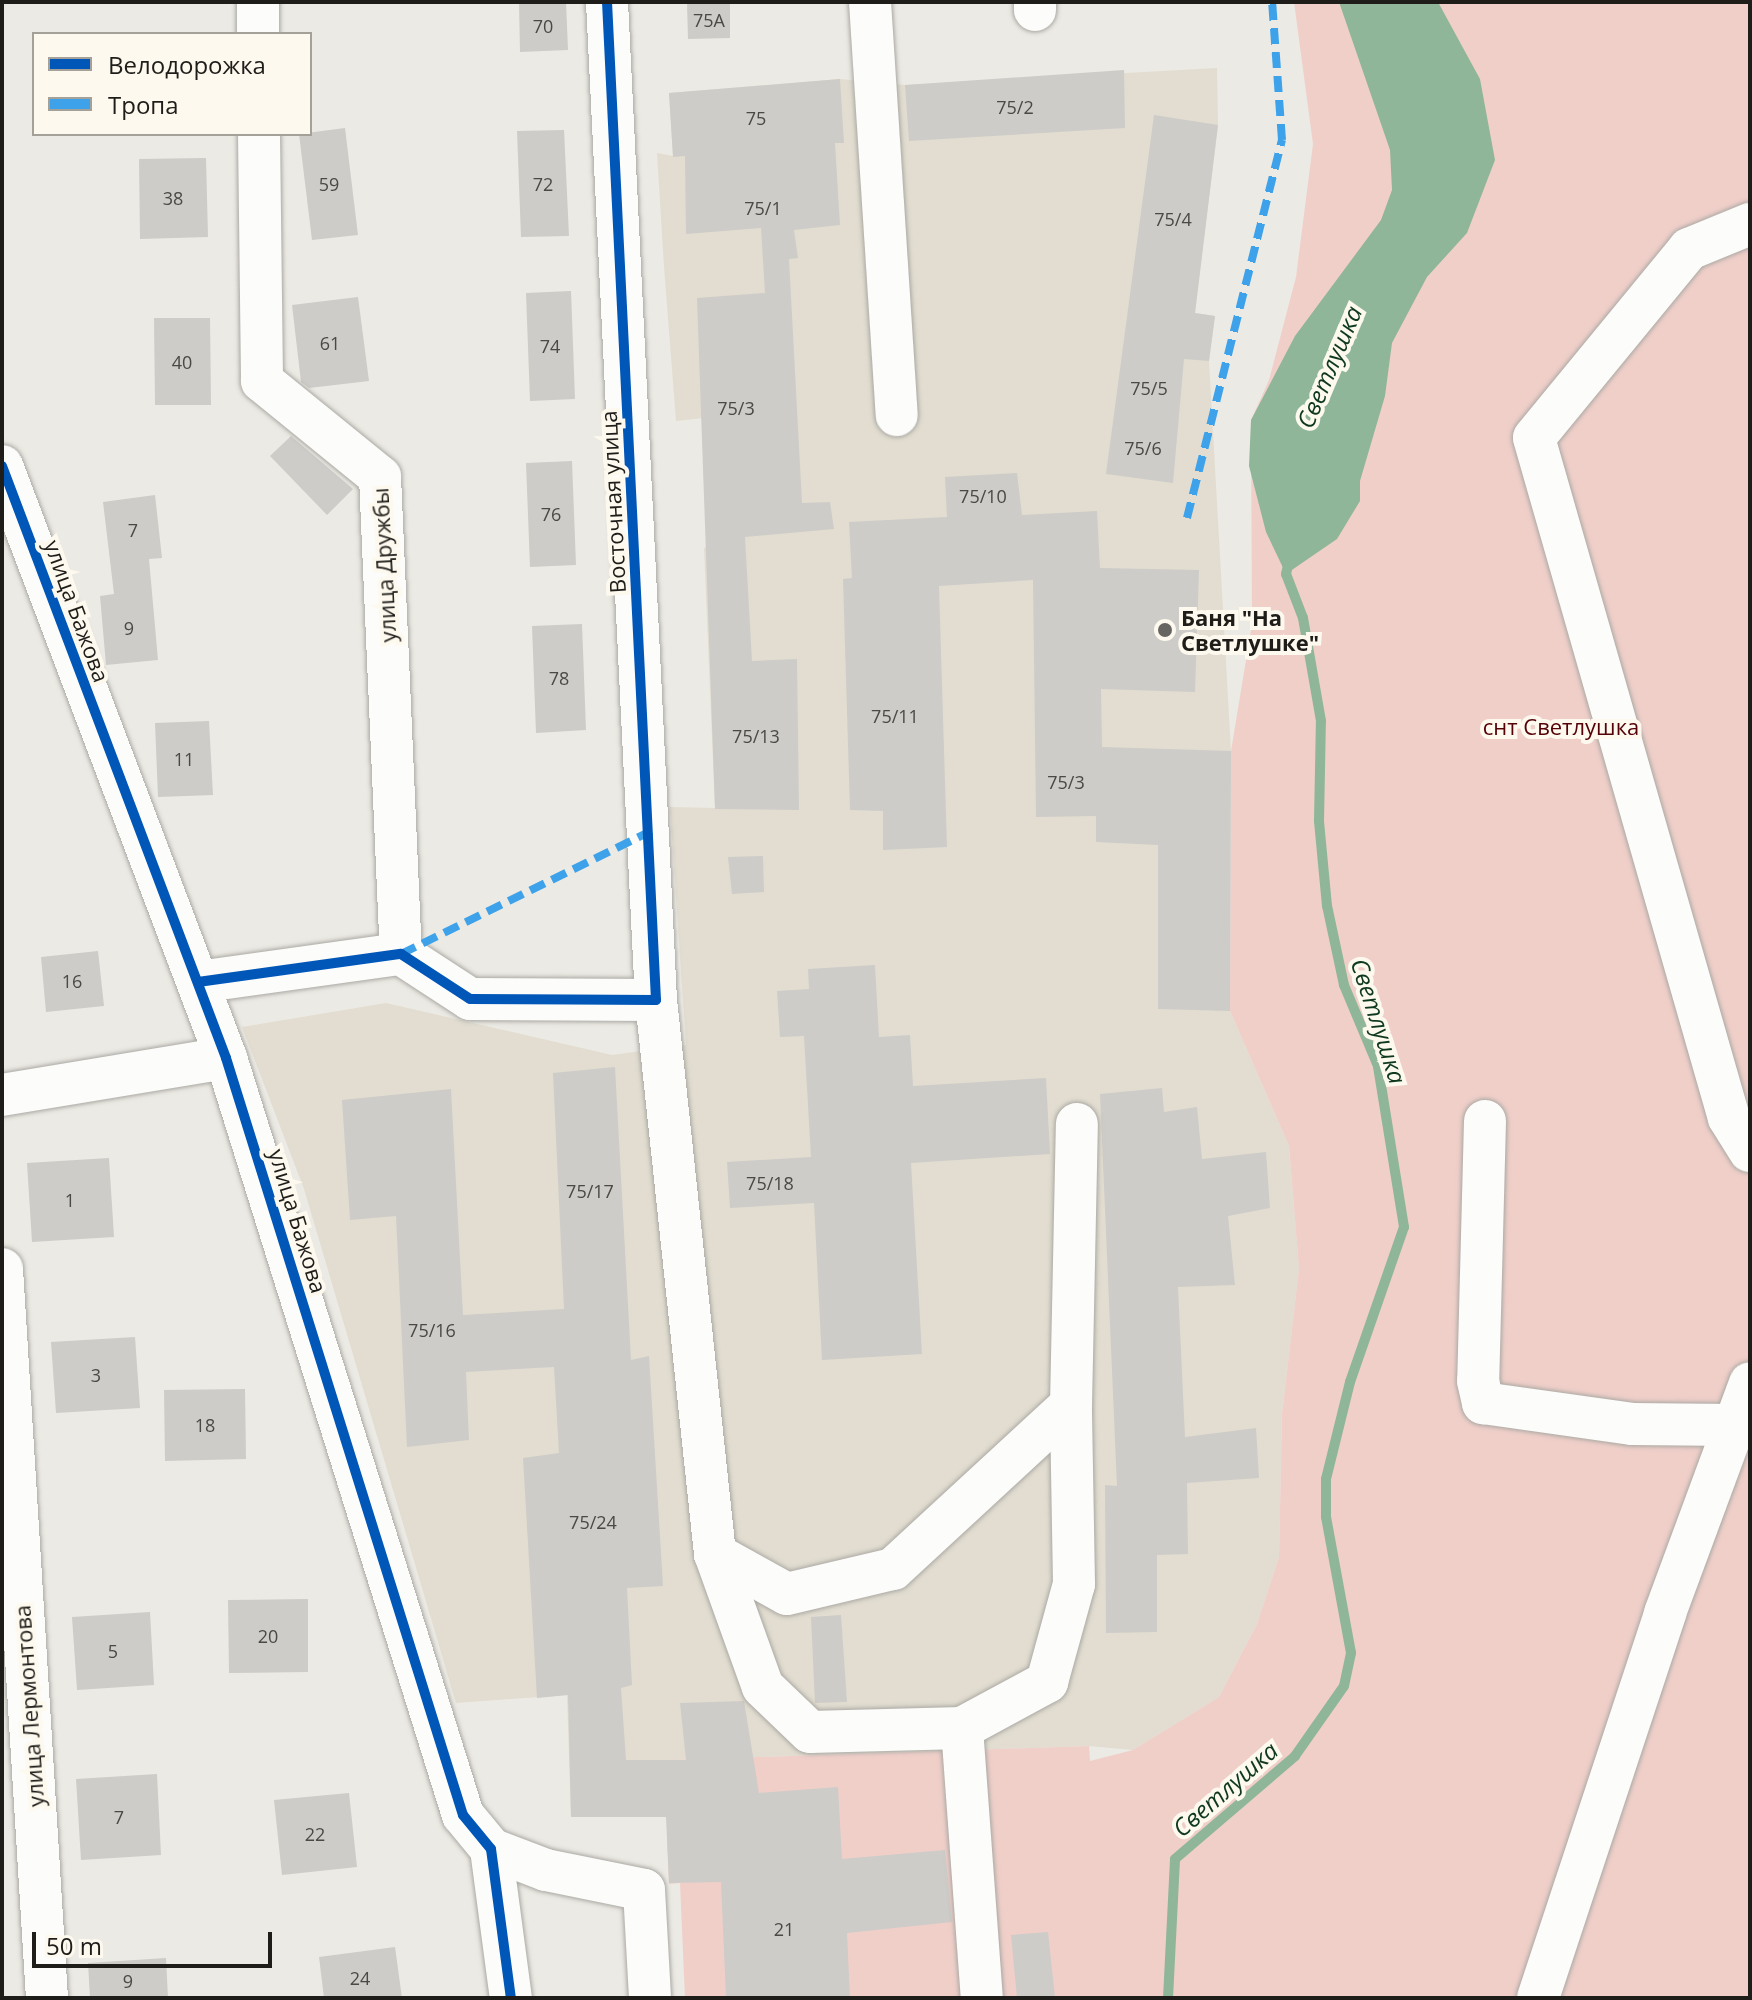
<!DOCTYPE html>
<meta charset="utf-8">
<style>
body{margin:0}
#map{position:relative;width:1752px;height:2000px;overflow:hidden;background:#eceae4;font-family:"Open Sans",sans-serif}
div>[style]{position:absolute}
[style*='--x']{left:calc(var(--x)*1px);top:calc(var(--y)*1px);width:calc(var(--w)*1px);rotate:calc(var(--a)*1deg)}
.built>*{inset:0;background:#e2ddd0}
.green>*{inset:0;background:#f0cfc9}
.water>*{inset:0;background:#90b699}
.stream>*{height:10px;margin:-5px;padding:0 5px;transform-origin:5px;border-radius:5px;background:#90b699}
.building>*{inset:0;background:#cdccc8}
.roads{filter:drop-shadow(0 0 2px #aba9a4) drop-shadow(0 0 2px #aba9a4)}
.minor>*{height:42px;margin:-21px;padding:0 21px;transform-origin:21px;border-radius:21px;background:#fcfcfb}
.quiet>*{height:8px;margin-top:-4px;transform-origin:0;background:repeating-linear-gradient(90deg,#3da2ea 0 16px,transparent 0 24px)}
.cycleway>*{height:10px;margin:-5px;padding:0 5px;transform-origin:5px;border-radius:5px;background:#0057b8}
.dots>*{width:22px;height:22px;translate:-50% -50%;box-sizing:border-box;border:4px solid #fdf9ee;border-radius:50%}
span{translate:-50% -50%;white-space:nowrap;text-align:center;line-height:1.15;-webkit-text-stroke:8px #fdf9ee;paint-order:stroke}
.number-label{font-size:18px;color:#4a4946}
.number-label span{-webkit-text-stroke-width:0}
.street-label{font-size:22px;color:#1f1d1a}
.poi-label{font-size:22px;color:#1f1d1a;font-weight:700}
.left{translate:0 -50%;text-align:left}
.park-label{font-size:22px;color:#540107}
.water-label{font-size:24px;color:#0e391e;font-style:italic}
.frame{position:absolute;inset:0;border:4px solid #1f1d1a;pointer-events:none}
.legend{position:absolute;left:32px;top:32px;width:280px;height:104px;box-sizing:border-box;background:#fdf9ee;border:2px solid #a4a199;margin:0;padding:10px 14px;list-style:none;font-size:24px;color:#1f1d1a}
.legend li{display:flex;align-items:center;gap:16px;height:40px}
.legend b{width:40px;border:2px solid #a4a199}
.scale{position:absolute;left:32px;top:1932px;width:240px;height:36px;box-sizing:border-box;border:4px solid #1f1d1a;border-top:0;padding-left:10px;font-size:24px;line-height:28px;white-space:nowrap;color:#1f1d1a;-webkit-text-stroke:6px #fdf9ee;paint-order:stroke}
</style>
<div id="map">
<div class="built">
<i style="clip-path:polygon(1217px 68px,1218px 125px,1195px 313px,1215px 316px,1209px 361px,1231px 751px,1230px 1011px,1289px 1146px,1299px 1269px,1282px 1414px,1279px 1557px,1257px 1624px,1219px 1697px,1133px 1750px,1089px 1746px,670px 1760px,673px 1817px,571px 1817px,567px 1695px,456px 1703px,304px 1189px,242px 1027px,386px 1003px,612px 1055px,686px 1045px,670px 807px,715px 808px,704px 549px,709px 540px,704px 418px,676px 421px,664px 267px,657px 153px,673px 156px,669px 93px,840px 79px,905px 85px)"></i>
</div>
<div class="green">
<i style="clip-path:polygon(1294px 2px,1750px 2px,1750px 1998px,685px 1998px,680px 1883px,669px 1884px,667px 1838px,674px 1837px,670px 1760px,1089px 1746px,1090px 1761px,1133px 1750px,1219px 1697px,1257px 1624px,1279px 1557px,1282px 1414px,1299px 1269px,1289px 1146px,1230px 1011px,1231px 751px,1252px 624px,1251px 420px,1269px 380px,1296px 277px,1313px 144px)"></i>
</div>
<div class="water">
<i style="clip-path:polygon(1339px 2px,1438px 2px,1480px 79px,1495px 160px,1467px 233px,1427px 277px,1392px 343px,1385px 396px,1360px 481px,1360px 501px,1337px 539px,1286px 574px,1266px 532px,1249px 466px,1251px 420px,1295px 336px,1381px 220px,1392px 190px,1390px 150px)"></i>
</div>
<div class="stream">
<i style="--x:1168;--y:1998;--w:139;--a:-87.1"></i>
<i style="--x:1175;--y:1859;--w:158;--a:-40.6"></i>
<i style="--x:1295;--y:1756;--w:85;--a:-55"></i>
<i style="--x:1344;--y:1686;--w:34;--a:-78"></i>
<i style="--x:1351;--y:1653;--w:138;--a:-100.4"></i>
<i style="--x:1326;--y:1517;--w:38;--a:-90"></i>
<i style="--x:1326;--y:1479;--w:100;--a:-76.1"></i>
<i style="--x:1350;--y:1382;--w:164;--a:-70.8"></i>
<i style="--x:1404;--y:1227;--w:163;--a:-99.2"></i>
<i style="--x:1378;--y:1066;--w:88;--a:-112.8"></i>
<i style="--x:1344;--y:985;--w:81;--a:-102.1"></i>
<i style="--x:1327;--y:906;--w:85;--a:-95.4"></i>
<i style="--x:1319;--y:821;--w:100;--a:-88.9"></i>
<i style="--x:1321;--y:721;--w:105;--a:-99.9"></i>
<i style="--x:1303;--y:618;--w:47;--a:-111.1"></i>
<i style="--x:1286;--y:574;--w:13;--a:-77"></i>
</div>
<div class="building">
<i style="clip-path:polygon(519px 2px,566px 2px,568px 50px,520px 52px)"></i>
<i style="clip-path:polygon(687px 2px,730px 2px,730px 38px,688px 39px)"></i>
<i style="clip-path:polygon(1124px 70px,1125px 128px,909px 141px,905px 85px)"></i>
<i style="clip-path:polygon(840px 79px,844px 143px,835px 143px,840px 225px,794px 230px,798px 258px,789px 259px,802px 503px,830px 502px,834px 529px,745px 537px,752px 661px,797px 659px,799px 810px,715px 809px,697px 298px,765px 293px,761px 228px,686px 234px,685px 156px,673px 157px,669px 93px)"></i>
<i style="clip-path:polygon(1154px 115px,1218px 125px,1195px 313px,1215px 316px,1209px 361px,1184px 359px,1173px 483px,1106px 474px)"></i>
<i style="clip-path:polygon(345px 128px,358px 235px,312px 240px,299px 134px)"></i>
<i style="clip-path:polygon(564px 130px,569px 236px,521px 237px,517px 131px)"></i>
<i style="clip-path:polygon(206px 158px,208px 237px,140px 239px,139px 159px)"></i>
<i style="clip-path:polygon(571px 291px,575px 399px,530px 401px,526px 293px)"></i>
<i style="clip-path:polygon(358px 297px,369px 381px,309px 388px,301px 382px,292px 305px)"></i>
<i style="clip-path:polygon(154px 318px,210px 318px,211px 405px,155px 405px)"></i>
<i style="clip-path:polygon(291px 436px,353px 489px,327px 515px,270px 456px)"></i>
<i style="clip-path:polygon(572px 461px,576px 565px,530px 567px,526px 463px)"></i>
<i style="clip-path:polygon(1017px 473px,1022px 515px,1097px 511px,1100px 568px,1199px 570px,1195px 692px,1101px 689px,1102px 747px,1231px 751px,1230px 1011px,1158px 1009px,1158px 845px,1096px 842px,1096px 816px,1036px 817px,1033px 580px,939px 586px,947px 847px,883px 850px,883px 811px,850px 810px,843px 579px,852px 578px,849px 522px,947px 517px,945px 477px)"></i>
<i style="clip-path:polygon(155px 495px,162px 558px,149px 559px,158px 660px,106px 665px,100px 596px,114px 594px,103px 502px)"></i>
<i style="clip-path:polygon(582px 624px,586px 730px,536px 733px,532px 626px)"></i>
<i style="clip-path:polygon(209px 721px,213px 795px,158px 797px,155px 723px)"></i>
<i style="clip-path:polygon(763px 856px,764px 892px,732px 894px,728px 857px)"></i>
<i style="clip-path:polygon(98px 951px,104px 1006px,46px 1012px,41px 957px)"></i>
<i style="clip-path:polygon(875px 965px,879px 1037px,910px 1035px,913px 1086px,1046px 1078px,1050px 1154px,911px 1163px,922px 1354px,822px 1360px,814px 1203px,730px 1208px,727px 1162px,811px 1157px,804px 1036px,780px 1037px,777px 991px,809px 989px,808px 969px)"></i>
<i style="clip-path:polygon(615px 1067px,631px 1360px,649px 1356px,663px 1586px,627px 1588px,632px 1685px,621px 1688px,626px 1760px,686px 1760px,680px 1703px,744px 1701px,759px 1793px,838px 1787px,842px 1859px,945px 1850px,952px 1922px,847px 1933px,850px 1998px,726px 1998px,721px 1882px,669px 1883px,666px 1817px,571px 1817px,568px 1695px,537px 1698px,523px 1458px,559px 1453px,554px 1367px,466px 1372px,469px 1440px,407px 1447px,396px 1216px,350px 1220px,342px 1100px,451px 1089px,463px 1315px,564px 1309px,553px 1073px)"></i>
<i style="clip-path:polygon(1162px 1088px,1164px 1112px,1197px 1107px,1202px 1159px,1266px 1152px,1270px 1208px,1228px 1216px,1235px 1285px,1178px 1287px,1185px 1437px,1256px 1428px,1259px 1478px,1187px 1483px,1188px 1554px,1157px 1555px,1157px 1632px,1106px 1633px,1105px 1485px,1117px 1486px,1100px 1094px)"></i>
<i style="clip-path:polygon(109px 1158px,114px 1237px,32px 1242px,27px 1163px)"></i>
<i style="clip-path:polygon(135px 1337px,140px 1408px,56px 1413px,51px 1342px)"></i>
<i style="clip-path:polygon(245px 1389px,246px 1459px,165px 1461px,164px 1390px)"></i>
<i style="clip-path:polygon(308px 1599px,308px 1672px,229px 1673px,228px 1600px)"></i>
<i style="clip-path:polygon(150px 1612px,154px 1685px,77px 1690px,72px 1617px)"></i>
<i style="clip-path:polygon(841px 1615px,847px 1702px,815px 1703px,811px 1617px)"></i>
<i style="clip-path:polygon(157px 1774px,161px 1855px,81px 1860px,76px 1779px)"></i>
<i style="clip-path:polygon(349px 1793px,357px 1867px,282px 1875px,274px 1800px)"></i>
<i style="clip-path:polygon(1048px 1932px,1055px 1998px,1017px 1998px,1011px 1935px)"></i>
<i style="clip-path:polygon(395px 1947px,402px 1998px,324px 1998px,319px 1957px)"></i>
<i style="clip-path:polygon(166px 1958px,168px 1998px,90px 1998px,88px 1963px)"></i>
</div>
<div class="roads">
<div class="minor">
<i style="--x:258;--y:2;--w:32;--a:90"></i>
<i style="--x:607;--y:2;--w:999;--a:87.19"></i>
<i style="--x:656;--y:1000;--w:557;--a:83.92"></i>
<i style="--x:715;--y:1554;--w:141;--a:70.2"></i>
<i style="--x:763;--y:1687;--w:65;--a:43.8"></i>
<i style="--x:810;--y:1732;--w:152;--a:-1.5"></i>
<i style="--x:962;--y:1728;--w:97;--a:-28.4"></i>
<i style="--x:1047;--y:1682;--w:102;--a:-74.6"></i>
<i style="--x:1074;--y:1584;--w:179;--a:-91"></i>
<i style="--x:1071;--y:1405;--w:281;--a:-88.8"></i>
<i style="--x:870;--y:2;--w:414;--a:86.3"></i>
<i style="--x:1035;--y:2;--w:8;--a:90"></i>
<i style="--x:259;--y:134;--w:247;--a:89.3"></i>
<i style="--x:262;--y:381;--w:152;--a:39.1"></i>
<i style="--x:380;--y:477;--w:477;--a:87.5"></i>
<i style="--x:1750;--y:224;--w:66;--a:157.7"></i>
<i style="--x:1689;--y:249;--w:244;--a:129.4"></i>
<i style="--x:1534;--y:438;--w:707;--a:74"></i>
<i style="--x:1729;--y:1118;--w:39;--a:58"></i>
<i style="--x:2;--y:466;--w:633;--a:69.27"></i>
<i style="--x:226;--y:1058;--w:793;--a:72.62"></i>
<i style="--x:463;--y:1815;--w:44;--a:50.5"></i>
<i style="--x:491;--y:1849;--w:150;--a:82.4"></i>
<i style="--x:198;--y:982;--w:205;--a:-7.9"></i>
<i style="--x:401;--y:954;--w:82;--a:33.1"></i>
<i style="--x:470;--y:999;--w:186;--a:0.3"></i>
<i style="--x:2;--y:1095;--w:227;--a:-9.4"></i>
<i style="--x:1485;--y:1121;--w:260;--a:91.5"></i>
<i style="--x:1478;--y:1381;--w:23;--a:77"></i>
<i style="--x:1483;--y:1403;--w:150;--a:8"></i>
<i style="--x:1632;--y:1424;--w:102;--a:0.6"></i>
<i style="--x:2;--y:1269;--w:730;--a:86.47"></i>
<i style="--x:715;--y:1554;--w:82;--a:29.1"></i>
<i style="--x:787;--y:1594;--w:109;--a:-13.3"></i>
<i style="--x:893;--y:1569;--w:242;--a:-42.7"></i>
<i style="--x:962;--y:1728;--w:271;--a:85.8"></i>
<i style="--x:491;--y:1849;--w:59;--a:20.9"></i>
<i style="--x:546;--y:1870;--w:100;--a:11.5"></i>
<i style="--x:644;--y:1890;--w:108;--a:86.8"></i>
<i style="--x:1538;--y:1998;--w:405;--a:-71.7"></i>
<i style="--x:1665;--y:1613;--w:245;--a:-69.7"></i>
</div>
</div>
<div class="quiet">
<i style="--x:1187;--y:518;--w:390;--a:-75.9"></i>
<i style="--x:1282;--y:140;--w:138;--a:-94.1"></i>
<i style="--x:401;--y:954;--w:279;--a:-26.2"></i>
</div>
<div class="cycleway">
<i style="--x:2;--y:466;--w:633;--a:69.27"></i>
<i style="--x:226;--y:1058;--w:793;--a:72.62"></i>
<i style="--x:463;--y:1815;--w:44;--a:50.5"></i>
<i style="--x:491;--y:1849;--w:150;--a:82.4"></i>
<i style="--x:198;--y:982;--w:205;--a:-7.9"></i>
<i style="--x:401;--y:954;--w:82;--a:33.1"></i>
<i style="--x:470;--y:999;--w:186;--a:0.3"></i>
<i style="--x:656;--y:1000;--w:999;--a:-92.81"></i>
</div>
<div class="dots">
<i style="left:1165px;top:630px;background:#676561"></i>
</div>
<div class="number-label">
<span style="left:709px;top:20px">75А</span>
<span style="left:543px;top:26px">70</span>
<span style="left:1015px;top:107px">75/2</span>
<span style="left:756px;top:118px">75</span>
<span style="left:329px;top:184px">59</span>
<span style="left:543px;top:184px">72</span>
<span style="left:173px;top:198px">38</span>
<span style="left:763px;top:208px">75/1</span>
<span style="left:1173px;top:219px">75/4</span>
<span style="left:330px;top:343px">61</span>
<span style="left:550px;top:346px">74</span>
<span style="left:182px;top:362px">40</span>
<span style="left:1149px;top:388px">75/5</span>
<span style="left:736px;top:408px">75/3</span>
<span style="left:1143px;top:448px">75/6</span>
<span style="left:983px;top:496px">75/10</span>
<span style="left:551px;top:514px">76</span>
<span style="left:133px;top:530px">7</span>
<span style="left:129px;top:628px">9</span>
<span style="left:559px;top:678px">78</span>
<span style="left:895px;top:716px">75/11</span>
<span style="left:756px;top:736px">75/13</span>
<span style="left:184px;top:759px">11</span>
<span style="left:1066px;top:782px">75/3</span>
<span style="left:72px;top:981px">16</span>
<span style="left:770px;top:1183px">75/18</span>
<span style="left:590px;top:1191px">75/17</span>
<span style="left:70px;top:1200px">1</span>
<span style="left:432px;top:1330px">75/16</span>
<span style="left:96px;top:1375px">3</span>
<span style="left:205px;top:1425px">18</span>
<span style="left:593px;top:1522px">75/24</span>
<span style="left:268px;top:1636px">20</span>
<span style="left:113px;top:1651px">5</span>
<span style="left:119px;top:1817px">7</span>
<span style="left:315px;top:1834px">22</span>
<span style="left:784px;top:1929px">21</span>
<span style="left:360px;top:1978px">24</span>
<span style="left:128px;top:1981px">9</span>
</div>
<div class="street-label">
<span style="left:613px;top:502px;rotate:-93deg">Восточная улица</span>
<span style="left:384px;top:565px;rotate:-93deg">улица Дружбы</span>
<span style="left:77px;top:611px;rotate:70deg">улица Бажова</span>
<span style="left:298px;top:1221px;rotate:73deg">улица Бажова</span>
<span style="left:29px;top:1706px;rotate:-94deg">улица Лермонтова</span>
</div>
<div class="poi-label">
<span class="left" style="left:1181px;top:630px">Баня "На<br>Светлушке"</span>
</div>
<div class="park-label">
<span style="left:1561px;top:727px">снт Светлушка</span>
</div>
<div class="water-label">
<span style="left:1329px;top:367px;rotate:-67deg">Светлушка</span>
<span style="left:1379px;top:1021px;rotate:72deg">Светлушка</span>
<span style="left:1225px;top:1789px;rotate:-41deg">Светлушка</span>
</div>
<div class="frame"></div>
<ul class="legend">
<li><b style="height:10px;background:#0057b8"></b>Велодорожка</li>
<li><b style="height:10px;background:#3da2ea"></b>Тропа</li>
</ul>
<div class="scale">50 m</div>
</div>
